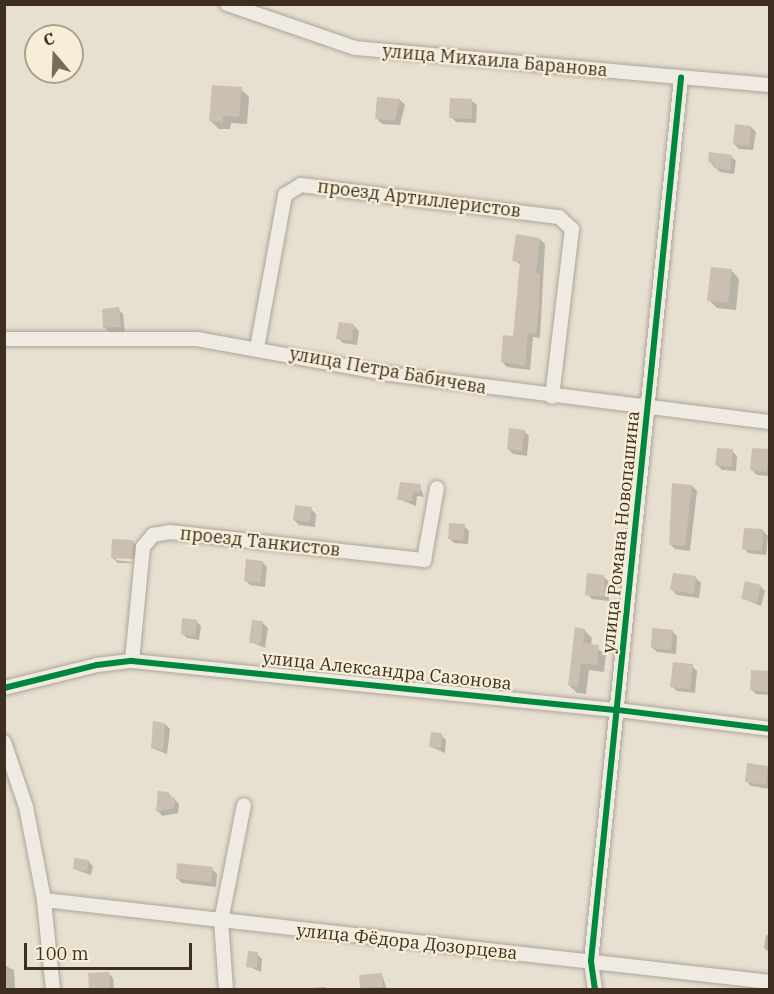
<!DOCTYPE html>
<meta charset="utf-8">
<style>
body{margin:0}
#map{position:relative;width:774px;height:994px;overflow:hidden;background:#e7e0d1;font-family:"IBM Plex Serif",serif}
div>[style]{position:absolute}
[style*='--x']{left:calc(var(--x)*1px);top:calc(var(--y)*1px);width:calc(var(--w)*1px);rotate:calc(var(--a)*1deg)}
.shadow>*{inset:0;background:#0003}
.building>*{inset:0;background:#cbbfb2}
.roads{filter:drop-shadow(0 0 2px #ada599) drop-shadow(0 0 2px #ada599)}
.minor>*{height:14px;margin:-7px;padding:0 7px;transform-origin:7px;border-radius:7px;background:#efebe3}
.cycleway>*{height:6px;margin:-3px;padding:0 3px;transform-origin:3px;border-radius:3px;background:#00873e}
span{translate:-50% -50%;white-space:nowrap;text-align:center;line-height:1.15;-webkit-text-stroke:4.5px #f7eed8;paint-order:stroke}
.street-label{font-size:18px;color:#3d2e20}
.frame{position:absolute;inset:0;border:6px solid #3d2e20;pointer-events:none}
.north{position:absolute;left:24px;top:24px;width:60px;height:60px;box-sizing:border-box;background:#f7eed8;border:2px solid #ada18e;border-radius:50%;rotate:341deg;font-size:16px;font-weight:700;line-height:24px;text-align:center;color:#3d2e20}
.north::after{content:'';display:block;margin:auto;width:21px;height:27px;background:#786c5e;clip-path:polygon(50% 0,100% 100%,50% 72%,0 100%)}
.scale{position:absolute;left:24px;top:943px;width:168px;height:27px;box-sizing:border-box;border:3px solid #3d2e20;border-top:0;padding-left:8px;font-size:18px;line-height:21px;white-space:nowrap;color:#3d2e20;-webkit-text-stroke:4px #f7eed8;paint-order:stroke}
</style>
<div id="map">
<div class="shadow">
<i style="clip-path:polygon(241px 89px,249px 97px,247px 124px,231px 123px,230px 129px,219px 129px,211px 121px)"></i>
<i style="clip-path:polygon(378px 98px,400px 100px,405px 105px,400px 125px,382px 124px,377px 119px)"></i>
<i style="clip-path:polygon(472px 101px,477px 105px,476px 123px,456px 122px,451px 117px)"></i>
<i style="clip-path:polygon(751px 127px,756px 132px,753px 150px,739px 149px,734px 144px)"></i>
<i style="clip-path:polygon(731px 156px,736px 161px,734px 174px,720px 172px,710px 162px)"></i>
<i style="clip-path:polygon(540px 239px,545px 244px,540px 338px,533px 337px,530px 370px,507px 367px,502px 362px,514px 338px,521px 265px,514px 260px)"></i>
<i style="clip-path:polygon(732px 271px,739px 279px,736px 310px,717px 308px,709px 300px)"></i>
<i style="clip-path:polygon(118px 309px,123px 314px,125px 332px,110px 333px,105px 328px)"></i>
<i style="clip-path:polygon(354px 326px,359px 331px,357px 345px,343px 343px,338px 338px)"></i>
<i style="clip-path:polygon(524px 431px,529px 436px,527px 456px,513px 454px,508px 449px)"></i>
<i style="clip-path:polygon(732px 451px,737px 456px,736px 471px,722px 470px,717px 465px)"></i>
<i style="clip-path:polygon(768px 451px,770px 476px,757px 475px,752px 470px)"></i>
<i style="clip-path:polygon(420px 486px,424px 497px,417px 496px,416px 506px,399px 499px)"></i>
<i style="clip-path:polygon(692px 486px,697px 491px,690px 551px,675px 549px,670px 544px)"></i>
<i style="clip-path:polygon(311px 509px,316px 514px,315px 527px,299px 525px,294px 520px)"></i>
<i style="clip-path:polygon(464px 526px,469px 531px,468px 544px,454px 543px,449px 538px)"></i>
<i style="clip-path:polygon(763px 531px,768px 536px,766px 555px,748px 553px,744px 548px)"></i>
<i style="clip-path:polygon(132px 541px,137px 546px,137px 558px,116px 557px,116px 560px,137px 563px,118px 563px,113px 558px)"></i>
<i style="clip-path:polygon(262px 562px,267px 567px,265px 587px,250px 585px,245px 580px)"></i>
<i style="clip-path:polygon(603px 576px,608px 581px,609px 601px,592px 599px,587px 594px)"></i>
<i style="clip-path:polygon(696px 578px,701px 583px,699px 598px,677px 595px,672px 590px)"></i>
<i style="clip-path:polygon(760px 586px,765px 591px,761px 606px,742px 598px)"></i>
<i style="clip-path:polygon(196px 621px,201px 626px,199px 640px,187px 638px,182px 633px)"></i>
<i style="clip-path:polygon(263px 623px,268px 628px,265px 648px,251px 642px)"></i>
<i style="clip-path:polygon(584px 630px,592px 638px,591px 645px,606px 654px,604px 672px,589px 670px,586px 694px,577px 693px,569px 685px)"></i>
<i style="clip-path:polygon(672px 631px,677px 636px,676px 654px,657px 652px,652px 647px)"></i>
<i style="clip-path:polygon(692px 666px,697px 671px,695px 693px,677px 691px,672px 686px)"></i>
<i style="clip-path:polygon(770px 673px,770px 695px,756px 694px,751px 689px)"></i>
<i style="clip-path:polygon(165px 724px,170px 729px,167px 754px,152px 748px)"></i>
<i style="clip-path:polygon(441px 735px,446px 740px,445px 753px,431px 747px)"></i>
<i style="clip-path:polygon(768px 767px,770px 789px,751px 786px,746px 781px)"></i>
<i style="clip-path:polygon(168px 793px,179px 804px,178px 813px,162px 816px,158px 811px)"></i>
<i style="clip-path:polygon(88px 861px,93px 866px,91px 875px,74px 869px)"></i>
<i style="clip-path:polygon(212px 869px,217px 874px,216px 887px,182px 883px,177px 878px)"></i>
<i style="clip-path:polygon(766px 935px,770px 936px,770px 953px,764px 948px)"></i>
<i style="clip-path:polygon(257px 954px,262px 959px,261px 972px,248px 966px)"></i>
<i style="clip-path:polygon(4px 965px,14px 970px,15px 990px,4px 990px)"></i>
<i style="clip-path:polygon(108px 973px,113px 978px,114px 990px,90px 990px)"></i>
<i style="clip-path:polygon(382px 975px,387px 990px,361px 988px)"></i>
<i style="clip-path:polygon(325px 987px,327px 990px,311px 990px,311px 988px)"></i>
</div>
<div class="building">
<i style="clip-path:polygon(212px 85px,242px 87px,239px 117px,223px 116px,223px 122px,209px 121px)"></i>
<i style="clip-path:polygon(377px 97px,400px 99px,395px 121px,375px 119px)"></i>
<i style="clip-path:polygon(450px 98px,472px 99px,472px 119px,449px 118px)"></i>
<i style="clip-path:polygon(735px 124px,751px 126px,749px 146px,733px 144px)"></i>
<i style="clip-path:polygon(709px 152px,732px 155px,730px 170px,713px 168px,714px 163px,708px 162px)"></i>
<i style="clip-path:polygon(516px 234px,540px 238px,536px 273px,540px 274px,539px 307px,536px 334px,528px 333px,525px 366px,501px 362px,503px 335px,513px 336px,520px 262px,512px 261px)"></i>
<i style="clip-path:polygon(711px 267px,732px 269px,728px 303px,707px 301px)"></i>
<i style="clip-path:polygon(119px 307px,121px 327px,103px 328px,102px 309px)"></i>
<i style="clip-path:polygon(339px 322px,354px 324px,352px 341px,336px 339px)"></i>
<i style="clip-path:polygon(509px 428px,525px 430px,522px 451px,507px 449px)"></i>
<i style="clip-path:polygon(717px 448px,733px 449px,731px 467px,715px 465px)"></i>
<i style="clip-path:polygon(752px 448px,769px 449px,767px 472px,750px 470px)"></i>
<i style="clip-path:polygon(400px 482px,421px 484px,420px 493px,413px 492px,412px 501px,397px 500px)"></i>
<i style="clip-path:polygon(672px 483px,692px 485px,685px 546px,669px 545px)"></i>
<i style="clip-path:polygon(295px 505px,312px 507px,310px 522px,293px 520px)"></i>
<i style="clip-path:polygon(449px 523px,465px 524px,463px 540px,448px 539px)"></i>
<i style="clip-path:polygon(744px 528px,763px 529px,762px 551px,742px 549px)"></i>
<i style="clip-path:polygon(112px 539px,133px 540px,133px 559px,111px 558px)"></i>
<i style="clip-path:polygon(246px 559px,263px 561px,260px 583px,244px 581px)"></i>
<i style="clip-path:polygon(587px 573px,604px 575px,605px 597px,585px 595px)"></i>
<i style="clip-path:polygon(673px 573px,696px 576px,694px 594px,670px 590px)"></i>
<i style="clip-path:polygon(745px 581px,761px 585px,757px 602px,741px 599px)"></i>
<i style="clip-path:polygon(182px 618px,197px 620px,195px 636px,181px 634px)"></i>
<i style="clip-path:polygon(252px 620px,263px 621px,260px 644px,249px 643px)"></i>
<i style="clip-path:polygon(575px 627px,585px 629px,583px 643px,599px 645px,597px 665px,581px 663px,578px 687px,568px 685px)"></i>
<i style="clip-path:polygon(652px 628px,673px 630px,671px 650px,651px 648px)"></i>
<i style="clip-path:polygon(673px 662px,693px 664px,690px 689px,670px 687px)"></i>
<i style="clip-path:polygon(751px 670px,770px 671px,770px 692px,750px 690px)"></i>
<i style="clip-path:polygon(153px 721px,165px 723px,163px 750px,151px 748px)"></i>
<i style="clip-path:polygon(431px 732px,442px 733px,441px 748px,429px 747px)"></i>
<i style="clip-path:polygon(747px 763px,768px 766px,766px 785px,745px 782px)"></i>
<i style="clip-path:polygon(158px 791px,169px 792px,169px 797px,175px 798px,174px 808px,156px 812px)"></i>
<i style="clip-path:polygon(74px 858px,89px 860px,87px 871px,73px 869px)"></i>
<i style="clip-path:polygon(177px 863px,213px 867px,211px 882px,176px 879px)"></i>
<i style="clip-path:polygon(248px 951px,258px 952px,257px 968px,246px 967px)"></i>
<i style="clip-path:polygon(109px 972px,110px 990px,89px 990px,88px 973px)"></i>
<i style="clip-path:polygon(382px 973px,383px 987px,360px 988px,359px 975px)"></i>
</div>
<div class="roads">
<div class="minor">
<i style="--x:227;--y:4;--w:135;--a:19"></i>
<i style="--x:355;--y:48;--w:417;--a:5.1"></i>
<i style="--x:4;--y:339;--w:193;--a:0"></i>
<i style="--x:197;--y:339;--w:195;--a:10.3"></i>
<i style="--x:389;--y:374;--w:384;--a:7.2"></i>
<i style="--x:257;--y:348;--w:156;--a:-79.6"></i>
<i style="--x:285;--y:195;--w:19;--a:-32"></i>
<i style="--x:301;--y:185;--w:260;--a:7.1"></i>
<i style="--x:559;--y:217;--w:18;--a:43"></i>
<i style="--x:572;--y:229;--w:169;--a:96.8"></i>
<i style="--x:132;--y:661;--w:115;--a:-84.5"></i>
<i style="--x:143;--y:547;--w:16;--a:-50"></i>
<i style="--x:153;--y:535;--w:17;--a:-10"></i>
<i style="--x:170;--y:532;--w:256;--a:6.3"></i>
<i style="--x:424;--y:560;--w:73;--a:-79.8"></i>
<i style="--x:4;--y:688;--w:96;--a:-13.9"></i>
<i style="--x:97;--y:665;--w:35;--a:-7"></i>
<i style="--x:132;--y:661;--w:488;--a:5.8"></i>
<i style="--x:618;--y:710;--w:153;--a:7.1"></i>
<i style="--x:4;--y:742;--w:69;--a:71.3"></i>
<i style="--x:26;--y:807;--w:95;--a:79"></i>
<i style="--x:44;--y:900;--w:90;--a:84.3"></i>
<i style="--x:44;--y:900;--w:731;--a:6.44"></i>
<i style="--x:226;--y:990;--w:69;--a:-94.1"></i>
<i style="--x:221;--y:921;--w:118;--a:-78.8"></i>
<i style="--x:595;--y:990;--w:29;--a:-98"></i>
<i style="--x:591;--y:961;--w:888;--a:-84.18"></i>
</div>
</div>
<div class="cycleway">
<i style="--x:4;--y:688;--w:96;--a:-13.9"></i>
<i style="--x:97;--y:665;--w:35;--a:-7"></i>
<i style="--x:132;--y:661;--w:488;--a:5.8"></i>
<i style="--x:618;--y:710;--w:153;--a:7.1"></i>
<i style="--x:595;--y:990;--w:29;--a:-98"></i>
<i style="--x:591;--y:961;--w:888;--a:-84.18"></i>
</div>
<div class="street-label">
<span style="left:495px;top:61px;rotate:5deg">улица Михаила Баранова</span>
<span style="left:419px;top:199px;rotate:7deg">проезд Артиллеристов</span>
<span style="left:388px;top:371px;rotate:10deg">улица Петра Бабичева</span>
<span style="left:621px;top:532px;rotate:-84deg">улица Романа Новопашина</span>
<span style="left:260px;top:542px;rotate:6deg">проезд Танкистов</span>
<span style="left:387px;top:671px;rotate:6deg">улица Александра Сазонова</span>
<span style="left:407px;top:942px;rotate:6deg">улица Фёдора Дозорцева</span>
</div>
<div class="frame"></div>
<div class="north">С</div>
<div class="scale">100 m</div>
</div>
